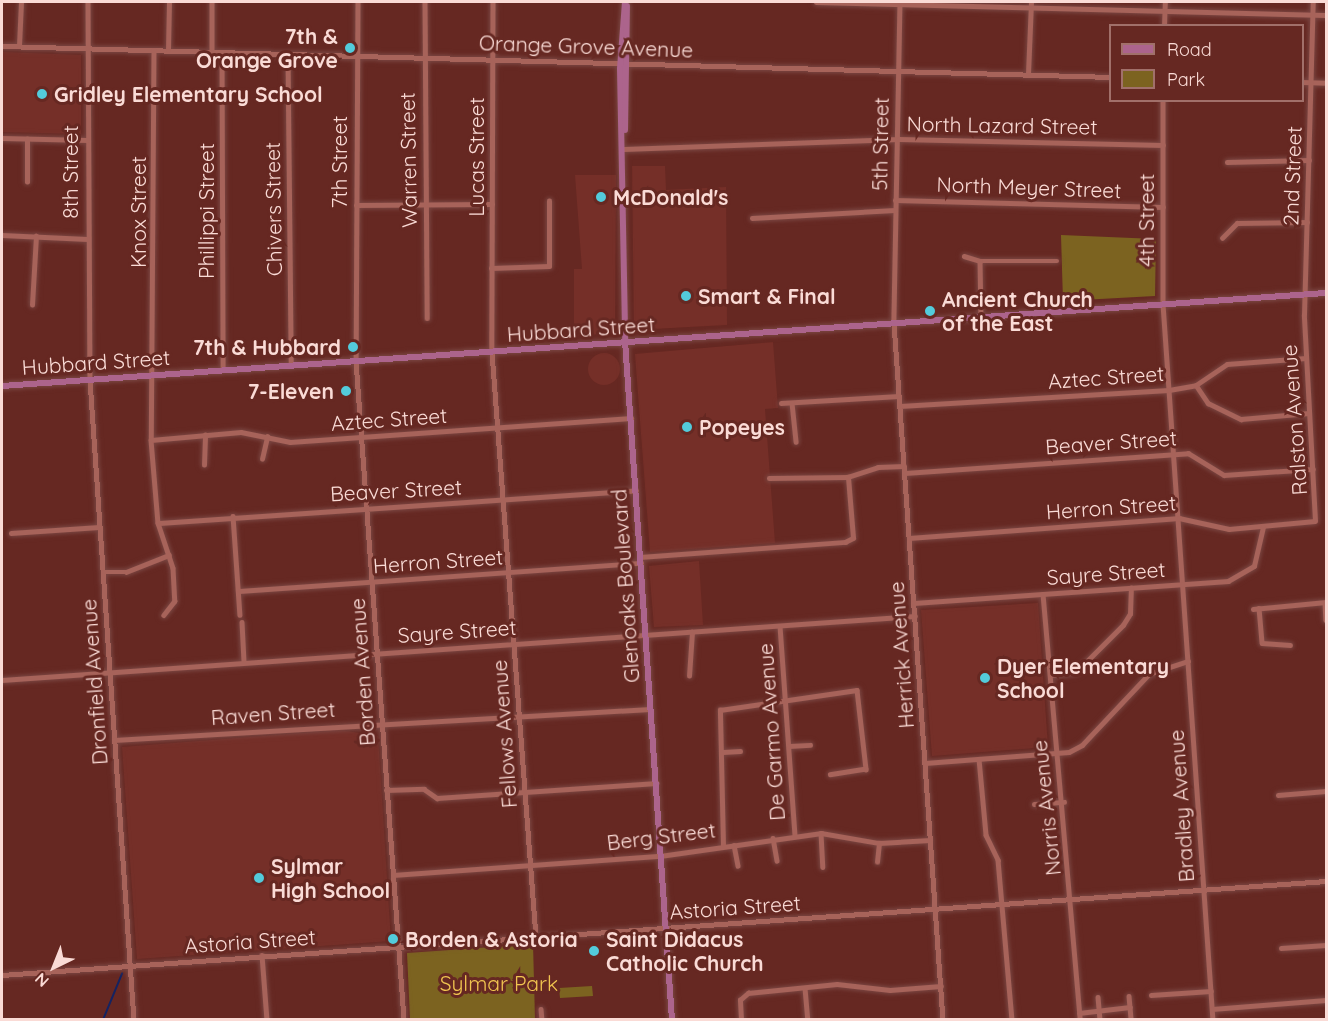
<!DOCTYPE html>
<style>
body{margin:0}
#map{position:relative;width:1328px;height:1021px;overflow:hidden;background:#662822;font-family:Quicksand,sans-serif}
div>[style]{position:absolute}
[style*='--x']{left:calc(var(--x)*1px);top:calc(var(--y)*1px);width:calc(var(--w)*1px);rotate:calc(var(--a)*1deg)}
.built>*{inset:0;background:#752f28}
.round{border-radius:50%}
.green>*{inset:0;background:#7c6320}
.stream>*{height:1.5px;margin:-0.75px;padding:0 0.75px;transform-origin:0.75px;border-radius:0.75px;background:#142361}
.roads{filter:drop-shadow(0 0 2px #7a4642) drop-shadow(0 0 2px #7a4642)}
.minor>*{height:4.5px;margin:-2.25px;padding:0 2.25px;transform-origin:2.25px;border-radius:2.25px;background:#a7635a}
.major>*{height:6px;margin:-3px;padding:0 3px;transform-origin:3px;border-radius:3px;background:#ac648c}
.dots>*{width:16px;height:16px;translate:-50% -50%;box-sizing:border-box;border:3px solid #662822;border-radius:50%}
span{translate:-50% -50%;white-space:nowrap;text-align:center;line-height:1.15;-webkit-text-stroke:6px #662822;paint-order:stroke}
.poi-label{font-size:21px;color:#fadbd6;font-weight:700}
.right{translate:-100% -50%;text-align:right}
.left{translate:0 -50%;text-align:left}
.street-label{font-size:21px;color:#fadbd6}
.park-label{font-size:21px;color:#f1c550}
.frame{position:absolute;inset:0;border:3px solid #fadbd6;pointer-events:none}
.legend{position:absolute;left:1109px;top:24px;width:195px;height:78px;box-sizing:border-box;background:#662822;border:2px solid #a1706a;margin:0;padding:8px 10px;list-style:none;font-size:18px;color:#fadbd6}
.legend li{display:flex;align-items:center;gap:12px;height:30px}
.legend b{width:30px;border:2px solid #a1706a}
.north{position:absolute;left:24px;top:937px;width:60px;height:60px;-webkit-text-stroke:4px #662822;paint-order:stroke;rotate:223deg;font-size:16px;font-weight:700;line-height:24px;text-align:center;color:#fadbd6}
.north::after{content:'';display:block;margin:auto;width:21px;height:27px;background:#fadbd6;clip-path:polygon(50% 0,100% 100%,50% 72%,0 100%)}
</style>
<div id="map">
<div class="built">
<i style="clip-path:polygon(2px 52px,81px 55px,81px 134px,2px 132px)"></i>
<i style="clip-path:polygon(632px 166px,665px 166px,666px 190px,726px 187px,727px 325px,634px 330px)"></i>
<i style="clip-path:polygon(575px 175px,616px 175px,615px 333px,574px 336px,574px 269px,582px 269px)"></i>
<i style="clip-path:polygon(773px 342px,778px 408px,765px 409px,775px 543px,650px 552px,635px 354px)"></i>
<i class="round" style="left:588px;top:353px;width:32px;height:32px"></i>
<i style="clip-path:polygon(699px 561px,703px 625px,654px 627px,649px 566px)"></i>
<i style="clip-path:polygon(1038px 603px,1048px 747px,932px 756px,921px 610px)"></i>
<i style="clip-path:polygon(340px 730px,378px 736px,391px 941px,137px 959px,122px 747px)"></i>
</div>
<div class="green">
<i style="clip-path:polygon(1061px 235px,1156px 239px,1155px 296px,1063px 301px)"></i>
<i style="clip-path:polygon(533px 944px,535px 1019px,410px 1019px,407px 953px)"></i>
<i style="clip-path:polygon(592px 986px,593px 996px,560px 998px,559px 988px)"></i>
</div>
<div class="stream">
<i style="--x:103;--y:1020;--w:50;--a:-67.6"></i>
</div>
<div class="roads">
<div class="minor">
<i style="--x:88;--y:2;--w:378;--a:89.7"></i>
<i style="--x:90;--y:380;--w:642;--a:86.07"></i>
<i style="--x:212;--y:2;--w:50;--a:90"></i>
<i style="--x:358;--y:2;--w:359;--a:90.3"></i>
<i style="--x:356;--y:361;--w:661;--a:85.83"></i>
<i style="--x:425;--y:2;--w:316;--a:89.6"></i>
<i style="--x:493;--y:2;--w:350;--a:90.2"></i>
<i style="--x:492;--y:352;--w:587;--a:85.7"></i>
<i style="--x:816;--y:2;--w:510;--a:1.46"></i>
<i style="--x:900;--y:2;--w:321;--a:91.1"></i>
<i style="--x:894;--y:323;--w:699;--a:85.98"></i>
<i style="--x:1164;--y:26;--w:24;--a:-88"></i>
<i style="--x:2;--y:46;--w:1108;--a:1.6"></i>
<i style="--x:19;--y:46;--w:44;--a:-87.4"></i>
<i style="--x:154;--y:50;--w:390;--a:90.4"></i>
<i style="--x:151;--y:440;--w:83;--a:85.2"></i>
<i style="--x:158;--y:523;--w:47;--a:71.6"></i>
<i style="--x:173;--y:568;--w:33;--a:87"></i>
<i style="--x:175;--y:601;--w:18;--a:128"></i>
<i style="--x:168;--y:50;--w:48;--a:-88.8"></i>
<i style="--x:222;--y:52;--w:318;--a:89.8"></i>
<i style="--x:288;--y:54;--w:311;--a:89.4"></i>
<i style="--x:1028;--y:74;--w:72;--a:-87.6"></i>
<i style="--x:1302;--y:82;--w:24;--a:2"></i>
<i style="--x:1163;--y:100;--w:204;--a:90"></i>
<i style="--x:1163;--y:304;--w:718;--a:86.01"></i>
<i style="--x:2;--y:138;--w:85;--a:1.3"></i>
<i style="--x:624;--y:149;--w:275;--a:-2.1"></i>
<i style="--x:899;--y:139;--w:264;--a:1.3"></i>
<i style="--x:1227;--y:162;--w:82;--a:-1.4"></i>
<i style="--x:27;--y:182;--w:43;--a:-90"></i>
<i style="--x:895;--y:200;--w:268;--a:1.5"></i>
<i style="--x:356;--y:205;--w:136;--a:-0.4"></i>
<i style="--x:752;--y:218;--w:143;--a:-3.2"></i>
<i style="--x:2;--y:235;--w:85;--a:2.7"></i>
<i style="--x:1222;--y:238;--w:21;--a:-45"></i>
<i style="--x:1237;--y:223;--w:70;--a:-0.8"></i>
<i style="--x:964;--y:256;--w:17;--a:17"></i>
<i style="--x:980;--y:261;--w:77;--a:0"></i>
<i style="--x:980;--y:261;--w:55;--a:89"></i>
<i style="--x:491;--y:268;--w:58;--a:-2"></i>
<i style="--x:549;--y:266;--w:65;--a:-90"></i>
<i style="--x:32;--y:305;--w:69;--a:-86.7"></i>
<i style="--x:1196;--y:385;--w:22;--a:56"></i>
<i style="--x:1208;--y:403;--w:37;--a:26"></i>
<i style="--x:1241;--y:419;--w:68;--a:-5"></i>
<i style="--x:781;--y:403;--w:118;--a:-3.4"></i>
<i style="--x:792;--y:403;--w:39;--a:84"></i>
<i style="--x:900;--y:406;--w:269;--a:-3.4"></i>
<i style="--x:1169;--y:390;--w:27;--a:-10"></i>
<i style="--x:1196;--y:385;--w:37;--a:-34"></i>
<i style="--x:1227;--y:364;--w:79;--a:-4.3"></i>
<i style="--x:151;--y:440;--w:90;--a:-5.1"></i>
<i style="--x:241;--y:432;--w:50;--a:11.5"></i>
<i style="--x:290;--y:442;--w:342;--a:-4"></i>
<i style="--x:262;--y:459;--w:23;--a:-77"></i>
<i style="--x:204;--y:465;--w:30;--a:-88"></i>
<i style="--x:905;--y:473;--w:284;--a:-4"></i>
<i style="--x:1188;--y:453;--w:42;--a:31.4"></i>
<i style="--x:1224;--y:475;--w:89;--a:-3.9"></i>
<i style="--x:769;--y:478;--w:79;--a:-0.7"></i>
<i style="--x:848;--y:477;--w:32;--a:-18"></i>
<i style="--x:878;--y:467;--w:26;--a:-2"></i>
<i style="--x:233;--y:516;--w:99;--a:86"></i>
<i style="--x:158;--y:523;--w:479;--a:-3.9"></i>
<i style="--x:11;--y:533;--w:88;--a:-3.9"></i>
<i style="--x:909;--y:538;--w:271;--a:-4.2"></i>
<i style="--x:1179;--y:518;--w:51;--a:12.4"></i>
<i style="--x:1229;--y:529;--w:86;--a:-5.3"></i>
<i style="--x:1315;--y:521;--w:206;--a:-93.1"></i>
<i style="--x:1304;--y:315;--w:313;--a:-88.4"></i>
<i style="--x:640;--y:557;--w:206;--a:-4.2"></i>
<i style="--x:845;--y:542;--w:9;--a:-27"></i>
<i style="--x:853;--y:538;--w:61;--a:-94.7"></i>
<i style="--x:104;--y:572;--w:22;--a:0"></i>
<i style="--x:126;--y:572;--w:46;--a:-21.6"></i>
<i style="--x:238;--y:591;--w:404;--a:-4"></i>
<i style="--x:1043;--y:594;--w:428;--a:85"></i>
<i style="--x:914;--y:603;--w:315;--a:-4"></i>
<i style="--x:1228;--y:581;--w:30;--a:-30"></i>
<i style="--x:1254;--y:566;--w:40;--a:-77"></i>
<i style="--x:1325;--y:603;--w:17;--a:87"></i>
<i style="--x:1259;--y:608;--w:35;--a:85"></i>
<i style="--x:1262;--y:643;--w:28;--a:4"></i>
<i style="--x:1253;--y:609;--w:73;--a:-5.5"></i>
<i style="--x:242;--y:622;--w:40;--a:87.1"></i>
<i style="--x:780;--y:626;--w:210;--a:85.9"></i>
<i style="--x:1050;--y:675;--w:27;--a:-8"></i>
<i style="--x:1077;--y:671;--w:65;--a:-45"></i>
<i style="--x:1123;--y:625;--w:13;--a:-58"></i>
<i style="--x:1130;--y:614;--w:26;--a:-88"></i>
<i style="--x:689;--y:676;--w:44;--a:-86.1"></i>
<i style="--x:2;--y:680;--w:915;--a:-4.01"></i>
<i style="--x:114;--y:740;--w:537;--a:-3.31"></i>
<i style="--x:789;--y:746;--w:21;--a:-3"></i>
<i style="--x:723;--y:752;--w:17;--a:-3"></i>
<i style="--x:979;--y:759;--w:76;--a:84.7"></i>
<i style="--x:986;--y:835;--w:28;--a:64"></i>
<i style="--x:998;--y:860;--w:161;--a:85"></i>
<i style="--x:925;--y:763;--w:144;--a:-4.4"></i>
<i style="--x:1069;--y:752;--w:15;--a:-28"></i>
<i style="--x:1082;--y:745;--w:98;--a:-46.7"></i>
<i style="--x:1149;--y:674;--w:41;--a:-18.4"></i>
<i style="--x:386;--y:790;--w:38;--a:-2"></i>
<i style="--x:424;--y:789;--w:16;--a:35"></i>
<i style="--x:437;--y:798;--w:220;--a:-3.9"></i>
<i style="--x:1278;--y:795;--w:48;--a:-4.8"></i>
<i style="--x:1034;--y:804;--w:30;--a:-4"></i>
<i style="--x:821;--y:833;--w:34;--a:87"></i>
<i style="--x:773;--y:838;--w:23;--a:80"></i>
<i style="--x:734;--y:845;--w:21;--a:79"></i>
<i style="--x:723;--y:846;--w:136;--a:-91.3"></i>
<i style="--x:720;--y:710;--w:138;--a:-8.3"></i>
<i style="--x:857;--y:690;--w:80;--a:83.5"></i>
<i style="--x:866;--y:769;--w:36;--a:171"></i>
<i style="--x:877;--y:862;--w:19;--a:-84"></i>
<i style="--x:393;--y:875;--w:268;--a:-4.1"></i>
<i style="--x:660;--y:856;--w:163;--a:-8.1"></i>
<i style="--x:821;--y:833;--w:59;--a:9.8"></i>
<i style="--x:879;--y:843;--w:51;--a:-3.4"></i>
<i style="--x:1281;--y:948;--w:45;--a:-3.8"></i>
<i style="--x:262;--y:955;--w:65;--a:85.6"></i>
<i style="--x:2;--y:975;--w:1327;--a:-4.06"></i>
<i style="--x:805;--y:988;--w:32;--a:85"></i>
<i style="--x:1151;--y:995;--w:60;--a:-3.8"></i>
<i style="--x:1129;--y:996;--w:11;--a:85"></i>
<i style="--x:1098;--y:997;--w:23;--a:85"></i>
<i style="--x:541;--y:1009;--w:11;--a:85"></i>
<i style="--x:1212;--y:1009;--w:114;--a:-4.5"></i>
<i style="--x:1079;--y:1013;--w:51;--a:-6.7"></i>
<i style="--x:1130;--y:1007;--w:11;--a:85"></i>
<i style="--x:741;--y:1020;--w:20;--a:-93"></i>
<i style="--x:740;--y:1000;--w:11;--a:-41"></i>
<i style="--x:748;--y:993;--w:89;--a:-5.8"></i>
<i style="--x:837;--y:984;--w:53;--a:6.5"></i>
<i style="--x:890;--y:990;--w:51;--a:-4.5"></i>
</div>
<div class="major">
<i style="--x:625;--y:2;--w:67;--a:94.3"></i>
<i style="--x:620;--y:69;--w:272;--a:88.9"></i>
<i style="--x:625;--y:341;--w:681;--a:86.04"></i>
<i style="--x:625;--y:130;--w:124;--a:-89.1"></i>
<i style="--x:2;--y:386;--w:1327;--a:-4.02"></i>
</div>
</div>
<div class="dots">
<i style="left:350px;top:48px;background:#53cbdb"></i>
<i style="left:42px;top:94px;background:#53cbdb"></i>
<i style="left:601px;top:197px;background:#53cbdb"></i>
<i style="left:686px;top:296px;background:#53cbdb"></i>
<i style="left:930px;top:311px;background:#53cbdb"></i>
<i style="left:353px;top:347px;background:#53cbdb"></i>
<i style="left:346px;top:391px;background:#53cbdb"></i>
<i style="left:687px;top:427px;background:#53cbdb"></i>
<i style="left:985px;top:678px;background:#53cbdb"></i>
<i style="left:259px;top:878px;background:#53cbdb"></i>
<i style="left:393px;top:939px;background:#53cbdb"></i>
<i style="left:594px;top:951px;background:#53cbdb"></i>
</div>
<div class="poi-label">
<span class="right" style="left:338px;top:48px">7th &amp;<br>Orange Grove</span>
<span class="left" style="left:54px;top:94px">Gridley Elementary School</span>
<span class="left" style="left:613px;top:197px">McDonald's</span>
<span class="left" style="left:698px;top:296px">Smart &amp; Final</span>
<span class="left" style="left:942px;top:311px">Ancient Church<br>of the East</span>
<span class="right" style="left:341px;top:347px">7th &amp; Hubbard</span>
<span class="right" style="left:334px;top:391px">7-Eleven</span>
<span class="left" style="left:699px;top:427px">Popeyes</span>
<span class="left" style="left:997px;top:678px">Dyer Elementary<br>School</span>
<span class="left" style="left:271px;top:878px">Sylmar<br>High School</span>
<span class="left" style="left:405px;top:939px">Borden &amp; Astoria</span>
<span class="left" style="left:606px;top:951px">Saint Didacus<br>Catholic Church</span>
</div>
<div class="street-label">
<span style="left:586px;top:46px;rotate:2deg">Orange Grove Avenue</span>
<span style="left:1002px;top:125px;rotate:1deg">North Lazard Street</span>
<span style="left:880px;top:144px;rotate:-89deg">5th Street</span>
<span style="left:476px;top:157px;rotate:-90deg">Lucas Street</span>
<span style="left:408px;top:160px;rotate:-91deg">Warren Street</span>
<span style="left:339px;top:162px;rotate:-90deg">7th Street</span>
<span style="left:70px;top:172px;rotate:-90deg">8th Street</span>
<span style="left:1292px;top:176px;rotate:-88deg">2nd Street</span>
<span style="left:1029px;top:187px;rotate:2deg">North Meyer Street</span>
<span style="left:273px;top:209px;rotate:-91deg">Chivers Street</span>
<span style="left:206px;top:211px;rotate:-90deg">Phillippi Street</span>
<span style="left:138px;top:212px;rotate:-90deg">Knox Street</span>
<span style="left:1146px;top:220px;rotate:-90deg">4th Street</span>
<span style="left:581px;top:329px;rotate:-4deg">Hubbard Street</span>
<span style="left:96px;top:362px;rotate:-4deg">Hubbard Street</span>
<span style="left:1106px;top:377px;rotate:-4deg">Aztec Street</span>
<span style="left:389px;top:419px;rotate:-4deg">Aztec Street</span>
<span style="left:1294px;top:420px;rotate:-94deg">Ralston Avenue</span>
<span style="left:1111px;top:442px;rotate:-4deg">Beaver Street</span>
<span style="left:396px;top:490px;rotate:-3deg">Beaver Street</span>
<span style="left:1111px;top:507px;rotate:-4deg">Herron Street</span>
<span style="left:438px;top:561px;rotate:-4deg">Herron Street</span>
<span style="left:1106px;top:573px;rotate:-4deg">Sayre Street</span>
<span style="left:625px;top:586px;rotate:-94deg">Glenoaks Boulevard</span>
<span style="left:457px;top:631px;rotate:-4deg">Sayre Street</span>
<span style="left:901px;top:655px;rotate:-94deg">Herrick Avenue</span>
<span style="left:362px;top:672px;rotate:-94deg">Borden Avenue</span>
<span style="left:94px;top:682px;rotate:-94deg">Dronfield Avenue</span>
<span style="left:273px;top:713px;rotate:-4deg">Raven Street</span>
<span style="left:771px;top:732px;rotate:-94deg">De Garmo Avenue</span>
<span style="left:504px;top:734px;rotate:-94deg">Fellows Avenue</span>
<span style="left:1181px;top:806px;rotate:-94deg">Bradley Avenue</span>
<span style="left:1046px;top:808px;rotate:-96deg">Norris Avenue</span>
<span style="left:661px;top:836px;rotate:-7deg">Berg Street</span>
<span style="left:735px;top:907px;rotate:-4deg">Astoria Street</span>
<span style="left:250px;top:941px;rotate:-4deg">Astoria Street</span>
</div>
<div class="park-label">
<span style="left:499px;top:983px">Sylmar Park</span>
</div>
<div class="frame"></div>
<ul class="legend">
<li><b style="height:8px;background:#ac648c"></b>Road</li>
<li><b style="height:16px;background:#7c6320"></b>Park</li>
</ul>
<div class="north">N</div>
</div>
